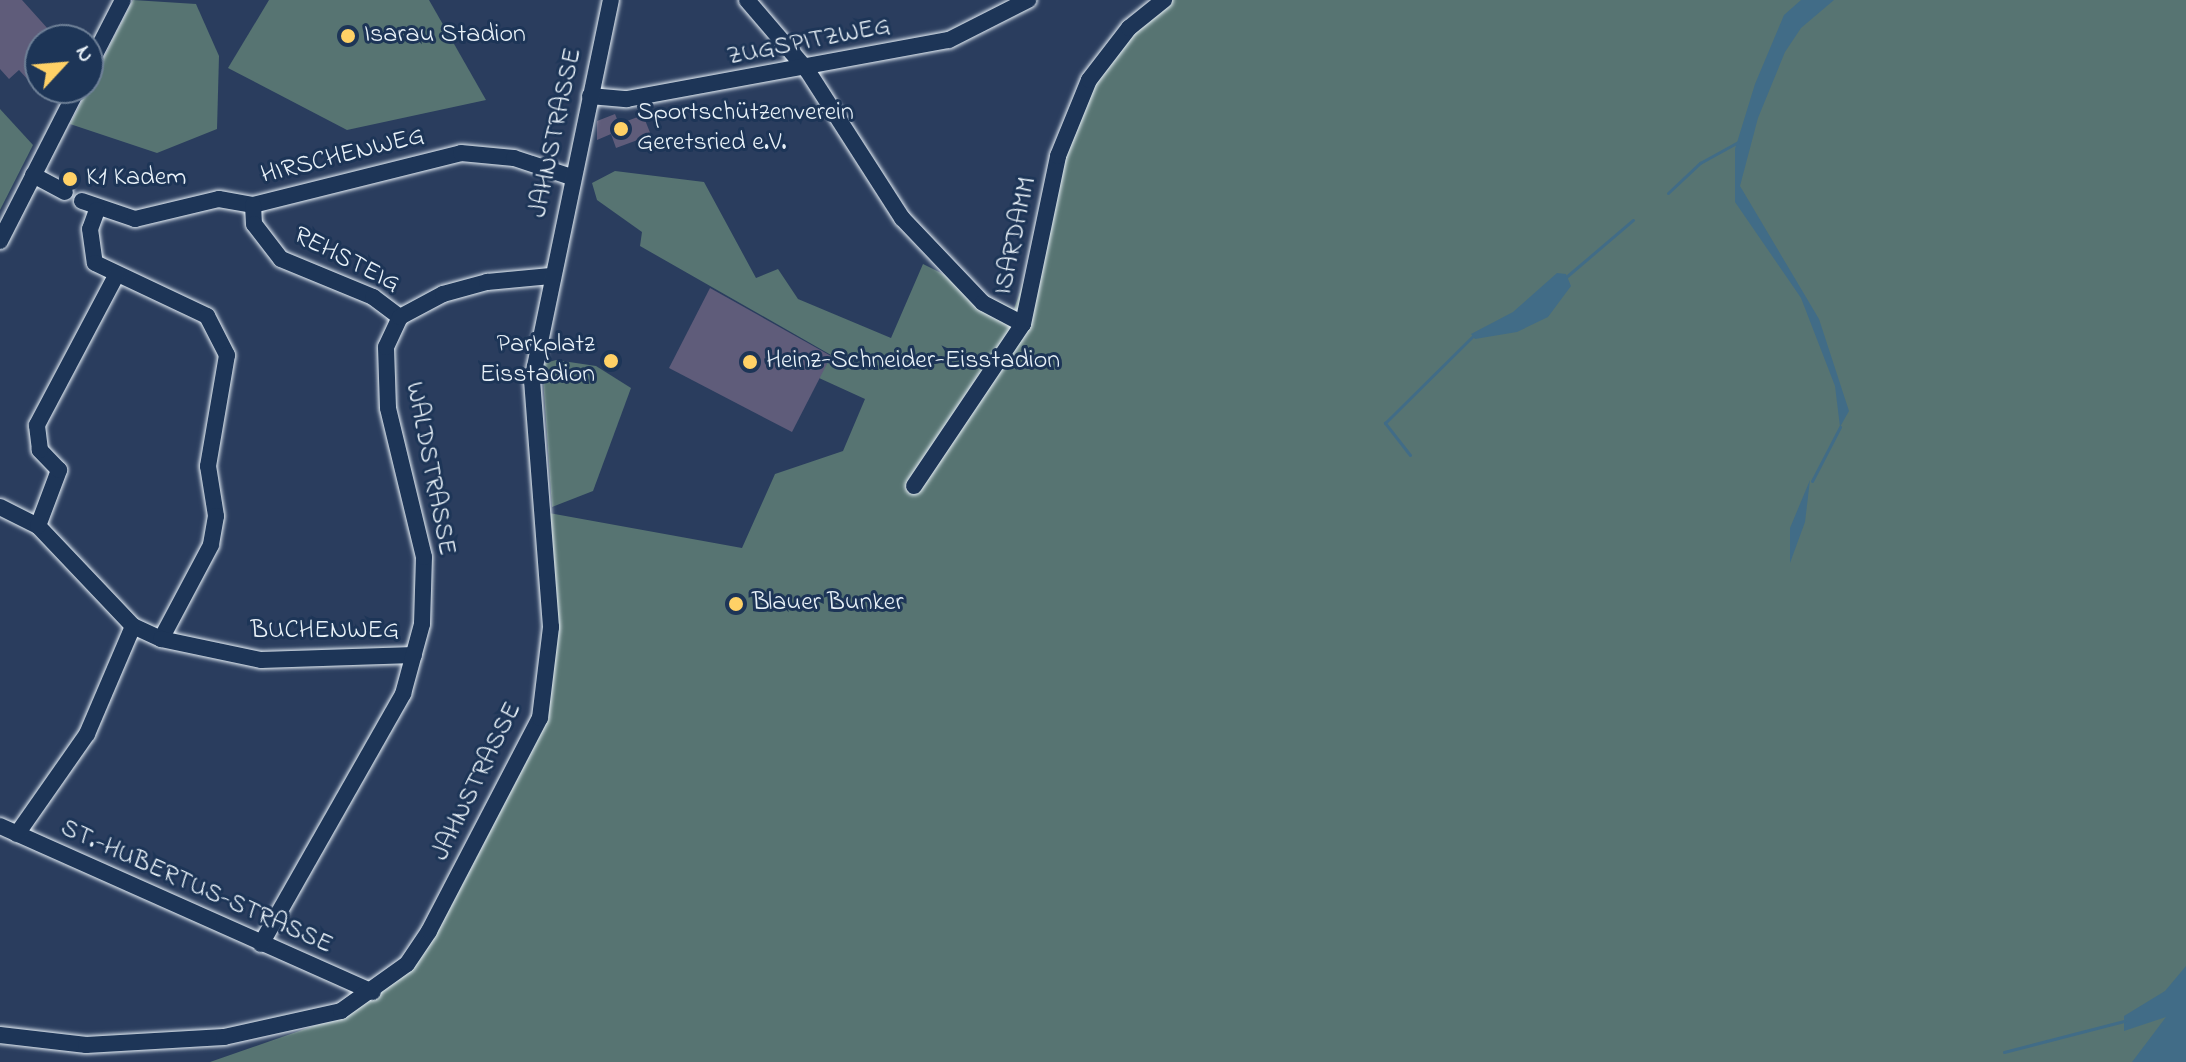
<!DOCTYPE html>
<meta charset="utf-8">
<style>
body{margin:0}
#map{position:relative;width:2186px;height:1062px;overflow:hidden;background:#2a3d5e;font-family:"Indie Flower",sans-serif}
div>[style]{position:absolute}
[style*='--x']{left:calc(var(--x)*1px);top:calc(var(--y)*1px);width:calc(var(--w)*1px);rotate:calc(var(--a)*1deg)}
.green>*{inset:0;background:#577472}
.water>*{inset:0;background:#416c87}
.stream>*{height:3px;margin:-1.5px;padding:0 1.5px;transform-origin:1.5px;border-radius:1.5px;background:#416c87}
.building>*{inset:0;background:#5f5c7a}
.roads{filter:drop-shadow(0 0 2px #e8f1f8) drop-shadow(0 0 2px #e8f1f8)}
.minor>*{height:16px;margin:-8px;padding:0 8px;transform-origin:8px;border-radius:8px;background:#1d3557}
.dots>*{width:22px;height:22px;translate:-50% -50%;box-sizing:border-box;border:4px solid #1d3557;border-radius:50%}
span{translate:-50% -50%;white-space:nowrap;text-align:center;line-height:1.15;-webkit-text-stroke:6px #1d3557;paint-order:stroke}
.poi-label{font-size:26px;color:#e8f1f8}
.left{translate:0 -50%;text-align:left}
.right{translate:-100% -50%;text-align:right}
.street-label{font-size:26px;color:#e8f1f8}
.north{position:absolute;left:24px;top:24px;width:80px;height:80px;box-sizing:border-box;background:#1d3557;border:2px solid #6e8097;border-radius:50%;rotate:64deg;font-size:22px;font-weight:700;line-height:32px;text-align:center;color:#e8f1f8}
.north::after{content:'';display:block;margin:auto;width:28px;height:36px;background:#ffd166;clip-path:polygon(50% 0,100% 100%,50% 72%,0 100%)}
</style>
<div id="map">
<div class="green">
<i style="clip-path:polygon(133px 0,196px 4px,219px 56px,217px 129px,157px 153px,70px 124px)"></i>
<i style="clip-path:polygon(269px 0,429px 0,486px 100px,347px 130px,228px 68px)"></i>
<i style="clip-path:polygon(1170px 0,2186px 0,2186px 1062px,210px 1062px,342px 1016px,409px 968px,544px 720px,549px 513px,742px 548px,775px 474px,843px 451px,865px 399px,819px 378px,831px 355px,640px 246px,642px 232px,597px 200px,592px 183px,615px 171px,704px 182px,756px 278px,778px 269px,798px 299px,891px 338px,923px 264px,1014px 309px,1061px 177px,1074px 116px,1111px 54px)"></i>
<i style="clip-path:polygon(0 109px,33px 145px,0 210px)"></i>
<i style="clip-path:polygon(556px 360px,596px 366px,631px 388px,593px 491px,552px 507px,542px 364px)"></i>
</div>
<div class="water">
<i style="clip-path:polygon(1801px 0,1834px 0,1801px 28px,1785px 52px,1758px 118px,1740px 186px,1819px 319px,1849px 411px,1840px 427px,1835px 386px,1801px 298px,1735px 202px,1735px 149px,1755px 84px,1784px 15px)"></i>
<i style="clip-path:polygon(1557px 273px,1566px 274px,1571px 286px,1548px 317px,1517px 332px,1475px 339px,1471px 334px,1513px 312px)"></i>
<i style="clip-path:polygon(1810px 480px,1805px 522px,1790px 563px,1790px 528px)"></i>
<i style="clip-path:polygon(2186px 966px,2186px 1062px,2132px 1062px,2166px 1017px,2124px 1031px,2124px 1016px,2165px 991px)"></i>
</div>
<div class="stream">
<i style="--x:1668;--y:193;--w:44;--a:-43.2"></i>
<i style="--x:1700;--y:163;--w:43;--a:-28.9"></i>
<i style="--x:1566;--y:277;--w:88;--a:-40.4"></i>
<i style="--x:1410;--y:455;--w:41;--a:-128"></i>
<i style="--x:1385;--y:423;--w:124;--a:-44.7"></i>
<i style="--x:1812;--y:481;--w:61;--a:-62.6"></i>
<i style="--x:2004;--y:1052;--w:124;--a:-14.5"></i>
</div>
<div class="building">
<i style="clip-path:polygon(0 0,22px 0,58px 40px,40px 40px,40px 93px,19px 70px,9px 79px,0 69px)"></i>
<i style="clip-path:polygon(615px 114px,619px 124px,643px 115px,651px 135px,616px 148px,611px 134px,597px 140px,597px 121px)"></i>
<i style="clip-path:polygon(710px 288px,831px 356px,792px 432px,669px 368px)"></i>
</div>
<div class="roads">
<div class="minor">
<i style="--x:747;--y:0;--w:92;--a:49.4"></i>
<i style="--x:807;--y:70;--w:176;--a:57.3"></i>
<i style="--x:902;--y:218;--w:117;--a:46.4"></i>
<i style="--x:983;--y:303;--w:45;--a:27.7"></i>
<i style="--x:88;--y:68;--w:76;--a:-62.8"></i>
<i style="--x:590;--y:96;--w:37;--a:5"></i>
<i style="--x:627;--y:99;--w:327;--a:-10.4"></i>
<i style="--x:949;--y:40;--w:89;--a:-26.9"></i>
<i style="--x:33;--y:175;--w:36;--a:28"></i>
<i style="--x:82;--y:201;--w:56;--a:18.8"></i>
<i style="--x:135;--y:219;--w:86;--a:-13.4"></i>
<i style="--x:219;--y:199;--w:35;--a:10"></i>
<i style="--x:253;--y:205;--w:214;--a:-14"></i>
<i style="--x:461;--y:153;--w:53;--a:5.4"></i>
<i style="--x:514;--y:158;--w:60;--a:18.4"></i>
<i style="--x:253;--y:205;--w:19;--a:87"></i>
<i style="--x:254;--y:224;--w:44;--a:52.4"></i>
<i style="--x:281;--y:259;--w:100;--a:22.4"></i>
<i style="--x:373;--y:297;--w:34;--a:37"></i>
<i style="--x:97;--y:210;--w:20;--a:110"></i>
<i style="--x:90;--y:229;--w:34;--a:82"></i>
<i style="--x:95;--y:263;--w:124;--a:25.3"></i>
<i style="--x:207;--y:316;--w:44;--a:62.9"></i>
<i style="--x:227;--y:355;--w:113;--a:99.7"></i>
<i style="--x:208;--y:466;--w:51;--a:80.9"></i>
<i style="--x:216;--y:516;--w:29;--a:100"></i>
<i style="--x:211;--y:545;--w:106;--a:118"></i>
<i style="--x:0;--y:241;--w:172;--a:-63"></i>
<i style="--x:914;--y:486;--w:195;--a:-56.1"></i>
<i style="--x:1023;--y:324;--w:172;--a:-78.2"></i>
<i style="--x:1058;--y:156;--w:82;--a:-67.8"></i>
<i style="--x:1089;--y:80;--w:66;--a:-52.4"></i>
<i style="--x:1129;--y:28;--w:45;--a:-38.7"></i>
<i style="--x:0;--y:507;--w:42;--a:26.6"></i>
<i style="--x:38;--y:526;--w:138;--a:46.5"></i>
<i style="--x:133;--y:626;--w:31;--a:25"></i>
<i style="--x:161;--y:639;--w:102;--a:11.9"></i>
<i style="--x:261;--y:660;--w:153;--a:-1.9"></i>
<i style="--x:38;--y:526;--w:60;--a:-69.4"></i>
<i style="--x:59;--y:470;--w:28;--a:-134"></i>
<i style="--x:40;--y:450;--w:25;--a:-97"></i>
<i style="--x:37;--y:425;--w:169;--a:-62.1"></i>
<i style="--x:0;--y:826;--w:408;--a:24"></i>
<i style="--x:17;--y:834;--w:122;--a:-55"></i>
<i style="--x:87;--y:734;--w:117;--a:-66.9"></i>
<i style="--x:261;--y:944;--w:288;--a:-60.4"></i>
<i style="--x:403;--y:694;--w:73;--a:-74.8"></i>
<i style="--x:422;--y:624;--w:67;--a:-88.3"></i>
<i style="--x:424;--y:557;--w:153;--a:-103.6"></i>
<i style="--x:388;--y:408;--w:61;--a:-91.9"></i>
<i style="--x:386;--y:347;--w:33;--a:-65"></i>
<i style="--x:400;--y:317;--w:49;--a:-28.1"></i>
<i style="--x:443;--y:294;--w:46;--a:-15.3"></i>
<i style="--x:487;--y:282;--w:64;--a:-5.4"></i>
<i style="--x:0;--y:1035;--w:87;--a:6.6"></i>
<i style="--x:86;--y:1045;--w:138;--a:-3.3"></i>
<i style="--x:224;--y:1037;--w:120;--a:-12.5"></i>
<i style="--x:341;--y:1011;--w:81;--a:-35.5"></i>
<i style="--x:407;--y:964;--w:40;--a:-56"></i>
<i style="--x:429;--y:931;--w:240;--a:-62.5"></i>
<i style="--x:540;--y:718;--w:92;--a:-83.1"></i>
<i style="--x:551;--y:627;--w:247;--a:-94.4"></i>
<i style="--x:532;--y:381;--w:389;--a:-78.3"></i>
</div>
</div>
<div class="dots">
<i style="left:348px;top:36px;background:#ffd166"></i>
<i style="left:621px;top:129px;background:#ffd166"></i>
<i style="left:70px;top:179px;background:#ffd166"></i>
<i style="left:611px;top:361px;background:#ffd166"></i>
<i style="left:750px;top:362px;background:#ffd166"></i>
<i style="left:736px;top:604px;background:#ffd166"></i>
</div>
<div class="poi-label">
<span class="left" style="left:364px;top:36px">Isarau Stadion</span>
<span class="left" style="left:637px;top:129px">Sportschützenverein<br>Geretsried e.V.</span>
<span class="left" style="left:86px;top:179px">K1 Kadem</span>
<span class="right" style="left:595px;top:361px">Parkplatz<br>Eisstadion</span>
<span class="left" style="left:766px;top:362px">Heinz-Schneider-Eisstadion</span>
<span class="left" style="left:752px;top:604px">Blauer Bunker</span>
</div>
<div class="street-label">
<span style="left:809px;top:43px;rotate:-11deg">ZUGSPITZWEG</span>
<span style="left:557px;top:133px;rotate:-78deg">JAHNSTRASSE</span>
<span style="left:343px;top:157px;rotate:-14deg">HIRSCHENWEG</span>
<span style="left:1017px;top:236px;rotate:-78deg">ISARDAMM</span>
<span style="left:346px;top:261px;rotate:27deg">REHSTEIG</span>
<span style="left:429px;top:469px;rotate:79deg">WALDSTRASSE</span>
<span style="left:325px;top:632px">BUCHENWEG</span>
<span style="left:478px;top:782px;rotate:-64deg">JAHNSTRASSE</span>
<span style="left:196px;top:888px;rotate:24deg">ST.-HUBERTUS-STRASSE</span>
</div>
<div class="north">N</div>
</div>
